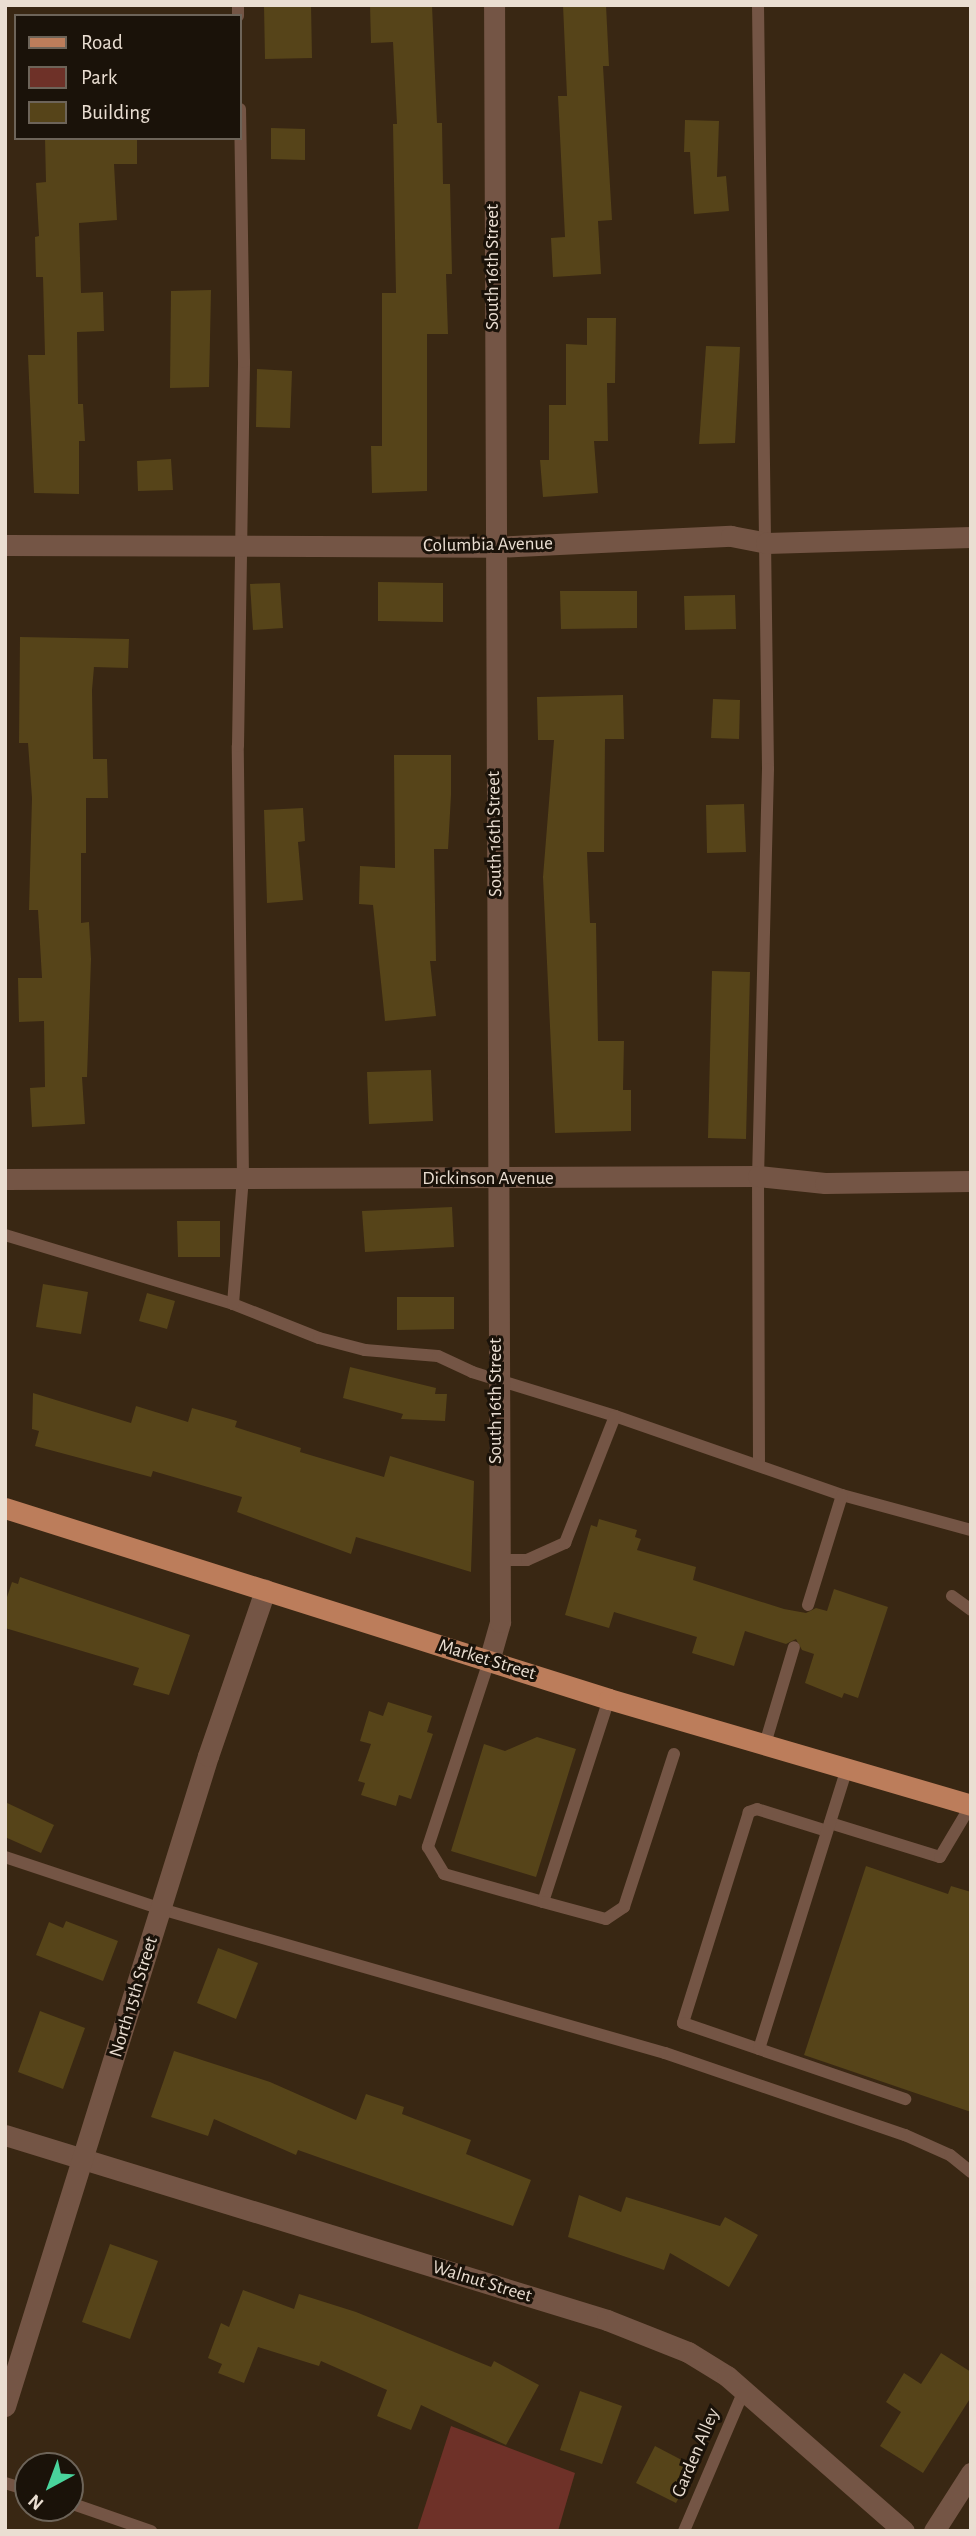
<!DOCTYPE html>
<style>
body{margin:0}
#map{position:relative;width:976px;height:2536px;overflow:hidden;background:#392713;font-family:"Alegreya Sans",sans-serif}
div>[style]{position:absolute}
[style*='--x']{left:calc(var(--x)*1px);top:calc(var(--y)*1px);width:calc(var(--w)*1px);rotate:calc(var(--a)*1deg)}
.green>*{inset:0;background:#6e3128}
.building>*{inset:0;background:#564419}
.lane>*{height:12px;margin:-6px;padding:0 6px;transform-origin:6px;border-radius:6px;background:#745545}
.street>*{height:21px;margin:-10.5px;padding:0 10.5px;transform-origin:10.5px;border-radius:10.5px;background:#745545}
.primary>*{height:21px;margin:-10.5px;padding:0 10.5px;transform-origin:10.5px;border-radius:10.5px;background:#bc7d5b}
span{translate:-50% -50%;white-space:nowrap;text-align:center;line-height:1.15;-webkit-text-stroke:6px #1a1209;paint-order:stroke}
.street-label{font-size:19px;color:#eaded2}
.frame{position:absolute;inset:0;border:7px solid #eaded2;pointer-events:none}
.legend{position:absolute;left:14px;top:14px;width:228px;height:126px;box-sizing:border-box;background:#1a1209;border:2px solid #6d6459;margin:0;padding:9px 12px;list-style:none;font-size:21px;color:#eaded2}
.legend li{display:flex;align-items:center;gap:14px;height:35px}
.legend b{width:35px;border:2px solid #6d6459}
.north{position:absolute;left:14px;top:2452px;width:70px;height:70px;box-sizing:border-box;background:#1a1209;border:2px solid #6d6459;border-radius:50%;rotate:221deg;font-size:19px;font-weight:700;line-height:28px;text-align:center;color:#eaded2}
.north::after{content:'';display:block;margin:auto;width:24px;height:32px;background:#49d49c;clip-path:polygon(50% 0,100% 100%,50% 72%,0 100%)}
</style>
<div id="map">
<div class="green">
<i style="clip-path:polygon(451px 2426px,575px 2473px,558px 2531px,417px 2531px)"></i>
</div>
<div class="building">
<i style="clip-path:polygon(264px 5px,311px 5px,312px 58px,265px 59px)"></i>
<i style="clip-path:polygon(370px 5px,432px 5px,437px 123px,442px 123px,443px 184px,450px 184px,452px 274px,446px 274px,448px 334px,427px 334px,427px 491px,372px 493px,371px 446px,382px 446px,382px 293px,396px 293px,393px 124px,397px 124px,393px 42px,371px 43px)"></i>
<i style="clip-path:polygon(563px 5px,606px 5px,609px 66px,603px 66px,612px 220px,598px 221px,601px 274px,553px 277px,551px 238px,565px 237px,558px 96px,567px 96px)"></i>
<i style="clip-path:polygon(685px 120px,719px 121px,717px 177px,726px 176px,729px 211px,694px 214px,690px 152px,684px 152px)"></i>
<i style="clip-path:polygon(271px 128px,305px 129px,305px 160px,271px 159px)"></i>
<i style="clip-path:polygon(45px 138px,137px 138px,137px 164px,114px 164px,117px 220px,79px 223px,81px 293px,103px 292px,104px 331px,77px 332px,78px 404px,83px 404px,85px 441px,79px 441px,79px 494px,34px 493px,28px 355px,45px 355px,43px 277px,36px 277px,35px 237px,39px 236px,36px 183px,46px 182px)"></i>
<i style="clip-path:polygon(211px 290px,209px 387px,170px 388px,171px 291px)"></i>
<i style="clip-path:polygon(587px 318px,616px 318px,615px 383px,607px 383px,608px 441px,594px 441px,598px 493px,543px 497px,540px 460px,549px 460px,549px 405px,566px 405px,566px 344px,587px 345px)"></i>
<i style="clip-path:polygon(706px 346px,740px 347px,735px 443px,699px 444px)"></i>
<i style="clip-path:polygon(257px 369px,292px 371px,290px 428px,256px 427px)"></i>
<i style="clip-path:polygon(171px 459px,173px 490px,138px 491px,137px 461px)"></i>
<i style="clip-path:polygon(378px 582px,443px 583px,443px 622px,378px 621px)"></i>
<i style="clip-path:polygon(280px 583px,283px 628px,253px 630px,250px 584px)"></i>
<i style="clip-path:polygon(560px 591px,637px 591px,637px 628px,561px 629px)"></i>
<i style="clip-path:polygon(735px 595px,736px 629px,685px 630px,684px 596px)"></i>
<i style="clip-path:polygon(20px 637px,129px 639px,128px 668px,94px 667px,92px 690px,93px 759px,107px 759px,108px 798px,86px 798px,86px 853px,81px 853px,81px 923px,89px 922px,91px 959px,87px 1077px,82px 1077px,85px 1124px,32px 1127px,30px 1088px,45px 1087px,44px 1021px,19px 1022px,18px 978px,42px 978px,38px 910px,29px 910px,32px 798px,28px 743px,19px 743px)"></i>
<i style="clip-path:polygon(623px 695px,624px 739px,605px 739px,604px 852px,587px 852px,590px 923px,596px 923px,598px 1041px,624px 1041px,623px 1090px,631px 1090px,631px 1131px,555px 1133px,543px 877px,554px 740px,538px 740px,537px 697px)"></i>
<i style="clip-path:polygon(713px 699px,740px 700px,739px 739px,711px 738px)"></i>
<i style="clip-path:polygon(394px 755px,451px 755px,451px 795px,448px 849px,434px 849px,436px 961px,430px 961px,436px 1016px,385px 1021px,373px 905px,359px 904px,360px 866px,395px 868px)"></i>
<i style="clip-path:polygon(744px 804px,746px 852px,707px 853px,706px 805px)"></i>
<i style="clip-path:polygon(303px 808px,305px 841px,298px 842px,303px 900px,267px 903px,264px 810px)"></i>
<i style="clip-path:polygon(712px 971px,750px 972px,746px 1139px,708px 1138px)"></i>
<i style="clip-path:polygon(431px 1070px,433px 1121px,369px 1124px,367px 1072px)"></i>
<i style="clip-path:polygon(452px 1207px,454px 1247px,365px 1252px,362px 1211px)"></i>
<i style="clip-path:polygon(177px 1221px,220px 1221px,220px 1257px,178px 1257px)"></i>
<i style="clip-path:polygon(43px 1284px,88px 1292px,81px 1334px,36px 1327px)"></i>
<i style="clip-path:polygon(147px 1293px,175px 1301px,167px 1329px,139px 1321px)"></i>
<i style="clip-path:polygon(397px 1297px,454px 1297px,454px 1329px,397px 1330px)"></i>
<i style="clip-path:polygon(350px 1367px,436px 1388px,435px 1394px,447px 1394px,445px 1421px,401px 1419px,403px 1414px,343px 1398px)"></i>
<i style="clip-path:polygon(33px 1393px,131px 1423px,136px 1406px,188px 1422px,192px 1408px,237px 1421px,235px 1427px,301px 1448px,300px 1452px,384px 1477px,390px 1456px,474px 1481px,471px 1572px,356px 1537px,351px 1554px,237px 1512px,242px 1497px,153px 1471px,151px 1477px,35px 1446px,39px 1431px,32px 1429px)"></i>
<i style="clip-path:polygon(599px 1519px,637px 1530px,635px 1537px,641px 1539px,637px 1550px,696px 1567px,693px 1580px,784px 1609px,806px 1613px,816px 1608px,827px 1611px,834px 1589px,888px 1607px,858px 1698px,844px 1693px,842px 1698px,805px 1683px,814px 1654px,802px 1650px,796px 1639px,786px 1644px,745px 1631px,734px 1666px,692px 1653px,697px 1637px,614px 1612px,609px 1628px,565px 1615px,591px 1525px,597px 1527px)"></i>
<i style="clip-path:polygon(20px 1577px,190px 1635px,169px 1695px,133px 1685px,139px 1668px,5px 1628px,5px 1603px,12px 1582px,18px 1584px)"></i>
<i style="clip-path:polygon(388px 1702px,432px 1716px,427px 1732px,433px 1734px,411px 1799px,399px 1795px,396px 1806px,361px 1795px,365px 1783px,358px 1781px,371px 1744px,360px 1741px,369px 1711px,383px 1716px)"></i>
<i style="clip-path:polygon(537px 1737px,576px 1749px,536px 1877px,451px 1851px,484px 1744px,505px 1751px)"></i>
<i style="clip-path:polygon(5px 1802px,54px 1825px,41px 1853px,5px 1837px)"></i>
<i style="clip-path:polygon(866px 1866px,948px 1894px,951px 1886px,971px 1892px,971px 2112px,804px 2055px)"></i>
<i style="clip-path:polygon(66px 1921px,118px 1941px,103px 1981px,36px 1955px,49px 1922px,63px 1928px)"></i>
<i style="clip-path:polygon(218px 1948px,258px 1963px,236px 2019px,197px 2003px)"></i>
<i style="clip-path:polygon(40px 2011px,85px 2028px,63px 2089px,18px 2072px)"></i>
<i style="clip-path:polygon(174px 2051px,270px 2082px,356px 2120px,366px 2094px,404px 2107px,402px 2114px,471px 2140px,466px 2154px,531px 2180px,513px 2226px,298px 2150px,296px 2155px,214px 2119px,208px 2136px,151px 2117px)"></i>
<i style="clip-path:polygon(579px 2195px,621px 2212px,626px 2197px,720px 2226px,725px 2217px,758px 2235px,729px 2287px,670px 2253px,664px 2270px,568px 2237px)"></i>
<i style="clip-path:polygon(110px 2244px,158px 2261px,130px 2339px,82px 2322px)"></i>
<i style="clip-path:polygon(243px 2290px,294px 2309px,299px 2294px,356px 2312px,491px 2367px,494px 2361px,539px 2385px,506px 2445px,421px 2405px,411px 2430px,377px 2416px,387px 2390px,321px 2361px,319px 2366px,258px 2347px,244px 2383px,218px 2373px,222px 2364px,208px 2358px,221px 2323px,229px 2327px)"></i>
<i style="clip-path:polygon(941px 2353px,971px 2372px,971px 2397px,923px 2473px,880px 2446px,901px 2412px,886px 2402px,904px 2373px,921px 2384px)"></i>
<i style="clip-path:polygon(580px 2391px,622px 2406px,602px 2464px,560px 2450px)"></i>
<i style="clip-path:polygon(655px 2446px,695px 2467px,676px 2503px,636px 2483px)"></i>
</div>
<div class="lane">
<i style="--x:238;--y:5;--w:11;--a:90"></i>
<i style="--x:758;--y:5;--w:764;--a:89.25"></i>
<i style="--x:768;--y:769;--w:407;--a:91.4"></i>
<i style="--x:758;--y:1176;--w:289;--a:89.8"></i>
<i style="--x:5;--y:1235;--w:238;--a:16.8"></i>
<i style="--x:233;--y:1304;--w:92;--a:21.6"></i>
<i style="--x:319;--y:1338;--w:48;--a:14.6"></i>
<i style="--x:365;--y:1350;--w:73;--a:4.7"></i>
<i style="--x:438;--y:1356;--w:38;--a:25"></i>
<i style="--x:472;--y:1372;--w:150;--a:17.1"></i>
<i style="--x:615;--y:1416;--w:240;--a:19.2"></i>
<i style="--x:842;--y:1495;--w:134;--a:15.2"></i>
<i style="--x:233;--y:1304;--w:126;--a:-85.5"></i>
<i style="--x:243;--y:1178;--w:432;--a:-90.7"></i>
<i style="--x:238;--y:746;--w:384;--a:-89.1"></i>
<i style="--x:244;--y:362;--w:253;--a:-90.9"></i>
<i style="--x:499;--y:1560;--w:28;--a:0"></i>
<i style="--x:527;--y:1560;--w:42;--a:-24.1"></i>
<i style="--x:565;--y:1543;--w:136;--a:-68.5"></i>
<i style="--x:952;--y:1596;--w:24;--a:36"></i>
<i style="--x:808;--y:1605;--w:115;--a:-72.8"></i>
<i style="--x:489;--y:1661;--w:196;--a:108.2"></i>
<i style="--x:428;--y:1847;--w:31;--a:59"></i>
<i style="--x:444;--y:1874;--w:103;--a:15.8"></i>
<i style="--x:543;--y:1902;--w:213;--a:-72"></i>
<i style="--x:765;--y:1744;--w:101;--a:-73.4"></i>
<i style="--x:830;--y:1823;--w:115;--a:17.2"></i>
<i style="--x:940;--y:1857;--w:61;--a:-59.2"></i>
<i style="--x:827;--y:1831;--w:73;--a:-162.6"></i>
<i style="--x:757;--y:1809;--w:9;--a:159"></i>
<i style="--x:749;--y:1812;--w:221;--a:107.4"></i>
<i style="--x:683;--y:2023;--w:235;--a:18.9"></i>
<i style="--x:5;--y:1857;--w:164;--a:18.4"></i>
<i style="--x:161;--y:1909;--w:524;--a:15.95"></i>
<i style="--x:665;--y:2053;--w:254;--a:18.9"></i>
<i style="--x:905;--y:2135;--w:49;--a:24"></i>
<i style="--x:950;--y:2155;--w:27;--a:39"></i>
<i style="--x:543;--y:1902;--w:65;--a:15.1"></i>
<i style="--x:606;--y:1919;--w:22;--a:-34"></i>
<i style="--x:624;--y:1907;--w:161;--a:-71.9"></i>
<i style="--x:759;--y:2049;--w:294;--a:-72.6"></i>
<i style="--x:5;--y:2483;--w:24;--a:17"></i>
<i style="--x:70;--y:2503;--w:86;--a:19.1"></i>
<i style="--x:684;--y:2531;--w:153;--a:-66.9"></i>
</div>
<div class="street">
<i style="--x:5;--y:545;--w:489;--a:0.2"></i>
<i style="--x:494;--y:547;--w:237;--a:-2.7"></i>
<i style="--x:731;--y:536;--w:36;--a:11"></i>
<i style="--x:766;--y:543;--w:205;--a:-1.7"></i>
<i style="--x:5;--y:1179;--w:753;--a:-0.23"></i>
<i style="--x:758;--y:1176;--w:67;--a:6"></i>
<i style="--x:825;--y:1183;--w:146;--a:-0.8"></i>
<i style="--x:489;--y:1661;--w:41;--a:-74.2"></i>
<i style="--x:500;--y:1622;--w:1617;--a:-90.21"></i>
<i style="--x:5;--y:2135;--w:630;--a:17.08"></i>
<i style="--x:607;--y:2320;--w:87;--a:21.6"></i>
<i style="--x:688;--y:2352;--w:46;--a:31.6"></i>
<i style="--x:727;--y:2376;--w:235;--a:41.2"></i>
<i style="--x:5;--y:2406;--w:681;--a:-72.66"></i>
<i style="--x:208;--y:1756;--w:176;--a:-71"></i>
<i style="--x:934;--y:2531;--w:69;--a:-57.5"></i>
</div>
<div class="primary">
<i style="--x:5;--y:1508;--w:633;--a:17.55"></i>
<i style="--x:609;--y:1699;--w:377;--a:16.3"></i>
</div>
<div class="street-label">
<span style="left:493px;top:267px;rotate:-90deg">South 16th Street</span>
<span style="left:488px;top:545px;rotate:-1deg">Columbia Avenue</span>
<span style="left:495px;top:834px;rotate:-91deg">South 16th Street</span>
<span style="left:488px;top:1179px">Dickinson Avenue</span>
<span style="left:496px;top:1401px;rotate:-90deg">South 16th Street</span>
<span style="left:487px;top:1660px;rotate:17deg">Market Street</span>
<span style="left:134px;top:1997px;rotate:-73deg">North 15th Street</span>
<span style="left:482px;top:2282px;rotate:17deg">Walnut Street</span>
<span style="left:696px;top:2453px;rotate:-67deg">Garden Alley</span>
</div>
<div class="frame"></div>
<ul class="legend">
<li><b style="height:9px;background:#bc7d5b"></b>Road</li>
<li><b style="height:19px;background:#6e3128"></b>Park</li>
<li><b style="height:19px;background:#564419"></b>Building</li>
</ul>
<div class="north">N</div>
</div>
